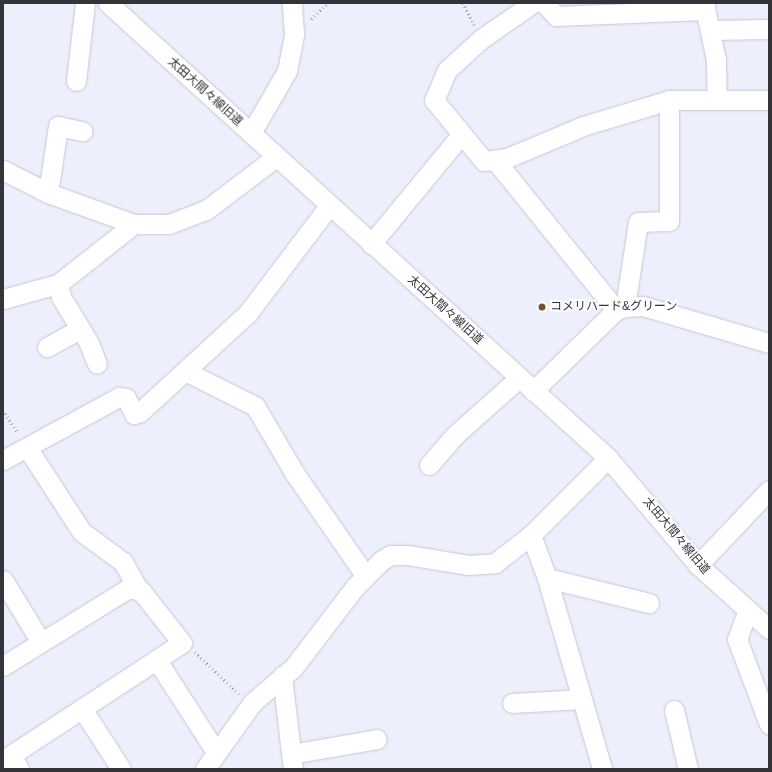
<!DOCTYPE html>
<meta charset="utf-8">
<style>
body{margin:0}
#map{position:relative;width:772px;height:772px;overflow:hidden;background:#eeeffd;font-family:Helvetica,"Noto Sans JP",sans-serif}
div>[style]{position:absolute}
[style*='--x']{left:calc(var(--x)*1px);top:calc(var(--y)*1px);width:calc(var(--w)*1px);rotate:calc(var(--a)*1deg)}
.path>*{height:2.5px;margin-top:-1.25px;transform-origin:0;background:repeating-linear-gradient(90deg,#a6a7b2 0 1px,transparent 0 4px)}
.roads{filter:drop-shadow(0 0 1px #c6c6d8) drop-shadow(0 0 1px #c6c6d8)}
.minor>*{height:19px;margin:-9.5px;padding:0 9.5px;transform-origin:9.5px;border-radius:9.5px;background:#fff}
.dots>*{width:11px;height:11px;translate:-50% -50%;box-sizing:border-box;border:2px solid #fff;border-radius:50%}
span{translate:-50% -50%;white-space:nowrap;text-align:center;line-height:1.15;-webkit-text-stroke:4px #fff;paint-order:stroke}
.street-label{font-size:12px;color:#33343a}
.poi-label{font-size:12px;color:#33343a}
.left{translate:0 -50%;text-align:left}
.frame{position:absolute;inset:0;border:4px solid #33343a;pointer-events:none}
</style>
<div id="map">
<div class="path">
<i style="--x:463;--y:3;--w:25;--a:63"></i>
<i style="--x:311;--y:19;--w:23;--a:-43"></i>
<i style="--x:3;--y:410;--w:27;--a:57"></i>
<i style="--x:195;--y:652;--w:61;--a:43.7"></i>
</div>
<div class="roads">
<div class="minor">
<i style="--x:108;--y:3;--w:676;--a:42.3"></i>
<i style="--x:608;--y:458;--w:140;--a:49.9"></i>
<i style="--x:698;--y:565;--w:96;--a:42"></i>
<i style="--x:533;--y:3;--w:63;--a:145.3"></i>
<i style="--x:481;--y:39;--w:46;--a:137.6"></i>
<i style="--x:447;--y:70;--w:33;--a:113"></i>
<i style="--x:434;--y:100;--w:79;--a:50.7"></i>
<i style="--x:484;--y:161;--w:23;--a:-7"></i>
<i style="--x:507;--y:158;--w:82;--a:-22.8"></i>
<i style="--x:583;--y:126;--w:90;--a:-16.8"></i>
<i style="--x:669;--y:100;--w:100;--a:0"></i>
<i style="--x:544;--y:3;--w:18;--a:47"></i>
<i style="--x:556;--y:16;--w:149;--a:-2.3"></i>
<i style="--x:704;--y:3;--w:58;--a:78.1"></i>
<i style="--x:716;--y:60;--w:39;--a:89"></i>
<i style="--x:711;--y:30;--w:58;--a:-1"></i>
<i style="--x:76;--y:81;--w:79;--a:-83.4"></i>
<i style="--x:251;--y:133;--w:72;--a:-59.9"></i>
<i style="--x:287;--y:71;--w:38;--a:-79"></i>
<i style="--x:294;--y:34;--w:31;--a:-94"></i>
<i style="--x:495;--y:160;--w:193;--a:51.1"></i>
<i style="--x:3;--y:170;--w:51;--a:27.1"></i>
<i style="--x:48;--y:193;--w:91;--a:19.8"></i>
<i style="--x:48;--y:193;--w:68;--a:-81.5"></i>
<i style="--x:58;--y:126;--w:25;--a:12"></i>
<i style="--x:371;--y:244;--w:140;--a:-50.5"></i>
<i style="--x:58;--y:284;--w:13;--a:77"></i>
<i style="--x:61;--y:297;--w:54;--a:58.7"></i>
<i style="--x:89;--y:343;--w:22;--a:69"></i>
<i style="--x:3;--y:299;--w:57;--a:-15.3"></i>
<i style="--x:58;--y:284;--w:97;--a:-38.3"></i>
<i style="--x:134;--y:224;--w:35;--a:0"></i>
<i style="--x:169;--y:224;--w:40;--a:-21"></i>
<i style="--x:206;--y:210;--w:88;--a:-37.1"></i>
<i style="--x:625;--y:307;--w:86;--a:-81.3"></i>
<i style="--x:638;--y:222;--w:31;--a:-2"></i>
<i style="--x:669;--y:221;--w:121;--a:-90"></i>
<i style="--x:47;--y:347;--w:38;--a:-29"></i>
<i style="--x:185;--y:371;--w:78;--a:26.6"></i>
<i style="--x:255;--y:406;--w:79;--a:59.5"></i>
<i style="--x:295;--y:474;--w:123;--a:55.3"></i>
<i style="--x:533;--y:391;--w:116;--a:-44.3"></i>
<i style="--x:616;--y:310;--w:9;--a:-18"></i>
<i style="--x:625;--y:307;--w:18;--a:-3"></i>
<i style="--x:643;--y:306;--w:131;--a:16.4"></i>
<i style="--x:28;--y:449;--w:99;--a:57"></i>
<i style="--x:82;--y:532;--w:51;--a:36.2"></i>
<i style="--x:123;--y:562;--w:31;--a:61"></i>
<i style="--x:3;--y:460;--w:132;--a:-28.5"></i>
<i style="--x:119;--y:397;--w:7;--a:8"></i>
<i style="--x:126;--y:398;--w:18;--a:63"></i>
<i style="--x:134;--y:414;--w:6;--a:-18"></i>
<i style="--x:140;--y:412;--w:147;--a:-42.5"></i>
<i style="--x:248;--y:313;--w:134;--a:-52.9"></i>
<i style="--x:429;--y:465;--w:41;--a:-48.9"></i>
<i style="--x:456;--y:434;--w:84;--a:-41.6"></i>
<i style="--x:531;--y:535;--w:46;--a:69.6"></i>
<i style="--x:547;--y:578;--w:199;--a:73.9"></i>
<i style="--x:698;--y:565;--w:103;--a:-46.6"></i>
<i style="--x:547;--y:578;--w:105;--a:13.8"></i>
<i style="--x:3;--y:580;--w:73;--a:58.5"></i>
<i style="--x:747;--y:612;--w:29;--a:110"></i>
<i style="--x:737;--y:639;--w:91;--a:69.4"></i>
<i style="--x:158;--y:662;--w:107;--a:57.2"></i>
<i style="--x:3;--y:666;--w:148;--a:-31.8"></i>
<i style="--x:129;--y:588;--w:12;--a:14"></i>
<i style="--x:141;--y:591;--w:66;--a:51.7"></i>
<i style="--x:182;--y:643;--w:214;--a:146.8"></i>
<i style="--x:282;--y:676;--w:94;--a:83.3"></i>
<i style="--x:512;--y:703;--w:70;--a:-3.3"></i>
<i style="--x:83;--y:710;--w:70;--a:57.2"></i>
<i style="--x:674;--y:710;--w:61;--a:76.7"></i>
<i style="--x:291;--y:754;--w:87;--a:-9.9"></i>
<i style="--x:11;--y:755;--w:16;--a:60"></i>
<i style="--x:205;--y:769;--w:82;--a:-54.4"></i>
<i style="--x:253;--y:702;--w:52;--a:-40.4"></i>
<i style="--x:293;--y:668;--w:102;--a:-52.6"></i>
<i style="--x:355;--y:587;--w:38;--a:-45"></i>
<i style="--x:382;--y:560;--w:10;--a:-29"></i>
<i style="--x:391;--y:555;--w:17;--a:0"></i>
<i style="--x:408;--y:555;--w:62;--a:9.3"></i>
<i style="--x:469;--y:565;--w:26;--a:-4"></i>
<i style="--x:495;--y:563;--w:46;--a:-37.9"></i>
<i style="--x:531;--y:535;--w:109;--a:-45"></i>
</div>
</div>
<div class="dots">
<i style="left:542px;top:307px;background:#76522c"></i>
</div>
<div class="street-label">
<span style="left:205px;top:92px;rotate:42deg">太田大間々線旧道</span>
<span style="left:445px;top:310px;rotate:42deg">太田大間々線旧道</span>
<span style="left:676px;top:536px;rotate:50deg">太田大間々線旧道</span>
</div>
<div class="poi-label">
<span class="left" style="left:550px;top:307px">コメリハード&amp;グリーン</span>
</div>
<div class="frame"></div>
</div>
